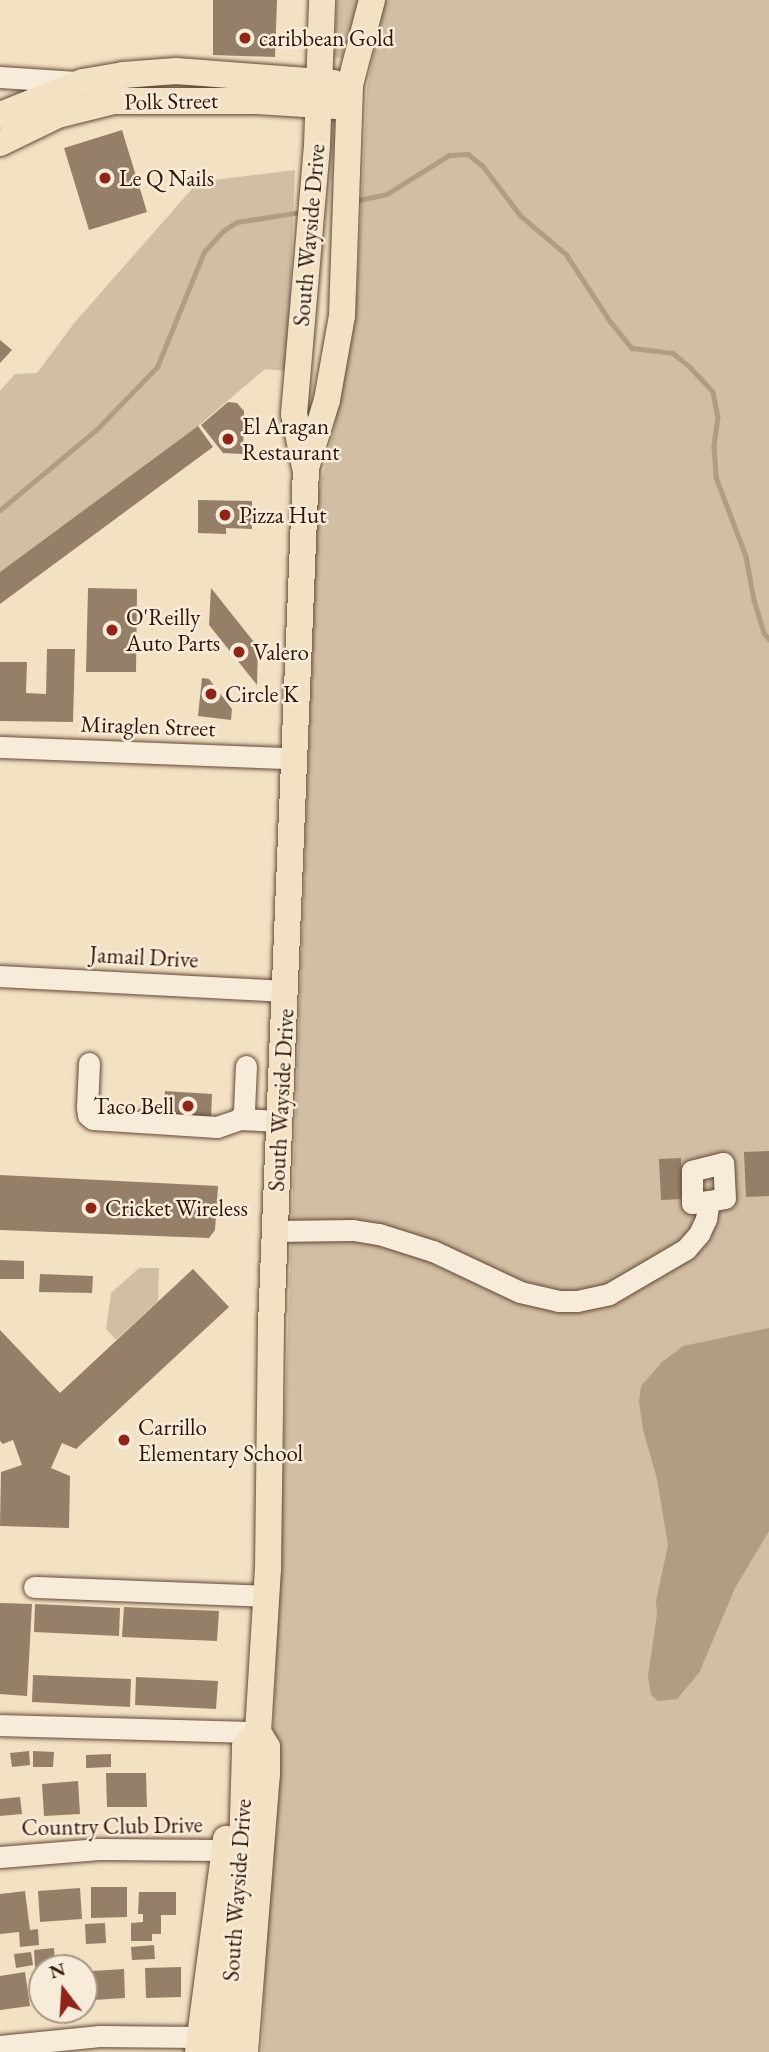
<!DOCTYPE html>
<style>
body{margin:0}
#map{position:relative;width:769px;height:2052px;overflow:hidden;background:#f3e1c4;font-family:"EB Garamond",serif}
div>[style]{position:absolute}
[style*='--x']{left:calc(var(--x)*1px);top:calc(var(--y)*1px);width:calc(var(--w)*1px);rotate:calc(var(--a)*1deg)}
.green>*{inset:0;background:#d2bea4}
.water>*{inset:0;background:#b19c84}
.stream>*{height:4.5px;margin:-2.25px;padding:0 2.25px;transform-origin:2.25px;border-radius:2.25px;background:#b19c84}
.building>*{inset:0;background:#957f69}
.roads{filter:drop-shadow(0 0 2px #614836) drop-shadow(0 0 2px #614836)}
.minor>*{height:21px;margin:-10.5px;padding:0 10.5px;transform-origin:10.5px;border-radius:10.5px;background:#f7ecd9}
.major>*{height:26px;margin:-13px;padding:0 13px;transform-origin:13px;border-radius:13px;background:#f3e1c4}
.dots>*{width:19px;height:19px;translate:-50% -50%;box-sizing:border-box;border:4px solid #f7ecd9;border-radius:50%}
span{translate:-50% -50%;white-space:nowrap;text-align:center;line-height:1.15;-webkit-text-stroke:5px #f7ecd9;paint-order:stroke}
.poi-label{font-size:23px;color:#301507}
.left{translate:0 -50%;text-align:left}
.right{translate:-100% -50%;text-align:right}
.street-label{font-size:23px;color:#301507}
.north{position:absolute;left:28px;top:1954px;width:70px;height:70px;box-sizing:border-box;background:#f7ecd9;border:2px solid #a79685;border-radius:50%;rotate:343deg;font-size:19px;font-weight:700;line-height:28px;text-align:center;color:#301507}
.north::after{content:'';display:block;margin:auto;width:24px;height:32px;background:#8f2418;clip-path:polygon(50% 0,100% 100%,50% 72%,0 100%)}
</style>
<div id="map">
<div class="green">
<i style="clip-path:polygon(337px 0,358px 0,342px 58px,334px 57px)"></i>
<i style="clip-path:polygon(384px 0,769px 0,769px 2052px,262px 2052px,318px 495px,334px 429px,357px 293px,367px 88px)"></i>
<i style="clip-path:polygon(295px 170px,287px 371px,265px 369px,198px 426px,0 572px,0 391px,15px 374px,37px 373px,75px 322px,198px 182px)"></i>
<i style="clip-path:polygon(139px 1268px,159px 1268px,158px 1301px,116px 1340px,106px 1329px,111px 1293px)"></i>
</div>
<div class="water">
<i style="clip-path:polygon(769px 1328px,769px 1531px,735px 1588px,699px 1673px,677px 1699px,658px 1701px,651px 1695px,648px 1676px,657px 1614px,656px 1601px,668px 1545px,657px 1479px,643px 1430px,639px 1401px,641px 1386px,662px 1362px,683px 1346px)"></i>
</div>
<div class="stream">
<i style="--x:354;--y:201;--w:34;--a:-12"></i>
<i style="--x:387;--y:194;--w:73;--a:-32.2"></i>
<i style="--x:449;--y:155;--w:19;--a:-3"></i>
<i style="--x:468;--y:154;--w:19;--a:39"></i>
<i style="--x:483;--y:166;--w:63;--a:52.8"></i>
<i style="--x:521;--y:216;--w:59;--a:40.2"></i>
<i style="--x:566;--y:254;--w:80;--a:56.7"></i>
<i style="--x:610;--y:321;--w:35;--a:51"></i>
<i style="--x:632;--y:348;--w:41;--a:7"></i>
<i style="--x:673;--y:353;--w:22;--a:39"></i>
<i style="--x:690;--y:367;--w:34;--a:47"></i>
<i style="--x:713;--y:392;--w:25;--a:79"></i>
<i style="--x:718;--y:417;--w:29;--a:98"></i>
<i style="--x:714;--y:446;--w:31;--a:86"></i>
<i style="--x:716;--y:477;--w:85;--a:69.2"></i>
<i style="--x:746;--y:556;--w:45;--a:79.7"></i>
<i style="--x:754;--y:600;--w:34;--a:73"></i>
<i style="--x:764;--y:633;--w:8;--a:50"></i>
<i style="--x:0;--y:510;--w:125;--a:-39.8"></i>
<i style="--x:96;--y:430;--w:88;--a:-45.9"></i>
<i style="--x:157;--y:367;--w:124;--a:-67.8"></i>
<i style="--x:204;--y:252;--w:28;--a:-48"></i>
<i style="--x:223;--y:231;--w:17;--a:-33"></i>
<i style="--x:237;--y:222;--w:65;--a:-8.9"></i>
</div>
<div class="building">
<i style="clip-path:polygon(213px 0,277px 0,275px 57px,213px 55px)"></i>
<i style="clip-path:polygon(122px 130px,147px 212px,89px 230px,64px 148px)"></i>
<i style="clip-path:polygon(0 340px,12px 350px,0 363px)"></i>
<i style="clip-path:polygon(228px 402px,237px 403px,244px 411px,243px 454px,223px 453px,201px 425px)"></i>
<i style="clip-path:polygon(198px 426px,213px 447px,0 604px,0 572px)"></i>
<i style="clip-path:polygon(198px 500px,252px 501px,252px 529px,226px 528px,226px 534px,198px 533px)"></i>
<i style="clip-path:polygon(88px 588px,137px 589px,136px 672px,86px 672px)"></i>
<i style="clip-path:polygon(211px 588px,258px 647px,257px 685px,209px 625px)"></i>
<i style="clip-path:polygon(47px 649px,75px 649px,73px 722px,0 721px,0 662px,27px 662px,26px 693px,46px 694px)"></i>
<i style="clip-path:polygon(202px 678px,209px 679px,232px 709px,231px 720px,198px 716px)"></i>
<i style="clip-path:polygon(165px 1091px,212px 1094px,211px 1120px,164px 1118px)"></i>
<i style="clip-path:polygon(769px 1151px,769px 1196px,746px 1197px,744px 1152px)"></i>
<i style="clip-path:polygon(681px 1158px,682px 1199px,661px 1200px,659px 1159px)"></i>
<i style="clip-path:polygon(0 1175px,218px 1186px,215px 1230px,209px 1238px,0 1230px)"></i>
<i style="clip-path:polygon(0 1260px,24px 1261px,24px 1279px,0 1279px)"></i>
<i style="clip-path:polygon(193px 1269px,229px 1307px,76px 1449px,62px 1443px,51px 1468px,70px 1476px,69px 1528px,0 1526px,1px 1472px,22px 1465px,13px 1440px,3px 1444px,0 1441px,0 1330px,60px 1393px)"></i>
<i style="clip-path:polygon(40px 1274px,93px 1276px,92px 1293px,39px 1292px)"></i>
<i style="clip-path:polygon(0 1603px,32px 1604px,27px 1696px,0 1694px)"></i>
<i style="clip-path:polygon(35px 1604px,120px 1608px,119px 1636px,34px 1632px)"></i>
<i style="clip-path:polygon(124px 1607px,219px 1611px,217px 1641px,122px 1637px)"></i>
<i style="clip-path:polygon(33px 1675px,131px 1679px,130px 1707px,32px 1702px)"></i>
<i style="clip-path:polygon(136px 1677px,218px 1681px,216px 1709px,135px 1705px)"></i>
<i style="clip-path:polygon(29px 1751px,30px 1765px,12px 1767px,10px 1753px)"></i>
<i style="clip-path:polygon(33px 1751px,54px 1752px,53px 1767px,33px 1767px)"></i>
<i style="clip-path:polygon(111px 1754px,111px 1767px,86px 1768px,86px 1755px)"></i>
<i style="clip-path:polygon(106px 1773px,146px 1773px,147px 1807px,107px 1807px)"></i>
<i style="clip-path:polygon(78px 1781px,80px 1814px,44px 1816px,42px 1784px)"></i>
<i style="clip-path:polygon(20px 1797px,22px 1814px,0 1816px,0 1799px)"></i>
<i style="clip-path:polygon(91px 1887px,127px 1887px,127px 1917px,91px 1918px)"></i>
<i style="clip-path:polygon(80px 1888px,82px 1919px,40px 1922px,38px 1891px)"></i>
<i style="clip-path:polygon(25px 1891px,30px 1930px,38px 1929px,39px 1945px,20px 1947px,19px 1932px,0 1934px,0 1894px)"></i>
<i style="clip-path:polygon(139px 1892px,176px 1892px,176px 1915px,161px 1915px,161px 1934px,152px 1934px,152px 1941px,131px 1941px,131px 1923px,143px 1922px,143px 1914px,138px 1914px)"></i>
<i style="clip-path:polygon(105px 1923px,106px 1943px,86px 1944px,85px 1924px)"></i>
<i style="clip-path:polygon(154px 1945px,155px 1959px,132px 1960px,131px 1947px)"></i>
<i style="clip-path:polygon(54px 1948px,55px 1965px,35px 1967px,34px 1950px)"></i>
<i style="clip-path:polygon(31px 1952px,33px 1965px,16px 1968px,14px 1954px)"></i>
<i style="clip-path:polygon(181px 1967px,181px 1997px,146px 1998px,145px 1968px)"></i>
<i style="clip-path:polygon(124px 1969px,125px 1998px,93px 2000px,92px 1971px)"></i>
<i style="clip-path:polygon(25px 1972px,30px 2006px,0 2010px,0 1976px)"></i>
</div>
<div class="roads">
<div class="minor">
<i style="--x:0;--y:77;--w:77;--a:3.7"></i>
<i style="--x:0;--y:747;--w:293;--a:2.2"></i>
<i style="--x:0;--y:976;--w:286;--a:3"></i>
<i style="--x:89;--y:1063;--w:44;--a:92.6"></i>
<i style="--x:87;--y:1107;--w:8;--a:83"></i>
<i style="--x:88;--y:1115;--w:6;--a:39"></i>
<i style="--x:93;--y:1119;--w:124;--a:3.7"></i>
<i style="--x:217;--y:1127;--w:24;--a:-19"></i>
<i style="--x:240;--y:1119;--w:9;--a:-63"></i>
<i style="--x:244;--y:1111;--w:45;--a:-87.5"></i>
<i style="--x:240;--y:1119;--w:40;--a:2.9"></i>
<i style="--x:275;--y:1231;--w:78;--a:-0.7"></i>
<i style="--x:353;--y:1230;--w:26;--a:9"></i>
<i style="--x:379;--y:1234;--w:57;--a:17.5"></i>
<i style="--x:433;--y:1251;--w:96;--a:25.2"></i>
<i style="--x:520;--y:1292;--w:39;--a:13"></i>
<i style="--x:558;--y:1301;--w:19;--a:0"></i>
<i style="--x:577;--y:1301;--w:33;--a:-12"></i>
<i style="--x:609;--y:1294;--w:89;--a:-30.3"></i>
<i style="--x:686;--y:1249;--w:20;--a:-49"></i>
<i style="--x:699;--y:1234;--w:17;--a:-65"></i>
<i style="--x:706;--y:1219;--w:18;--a:-81"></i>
<i style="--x:709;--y:1201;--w:16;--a:-11"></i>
<i style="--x:725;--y:1198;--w:35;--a:-93"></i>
<i style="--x:723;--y:1163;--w:32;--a:166"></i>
<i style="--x:692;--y:1171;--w:32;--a:90"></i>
<i style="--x:692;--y:1203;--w:17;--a:-7"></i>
<i style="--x:34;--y:1587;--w:232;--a:2.2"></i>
<i style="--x:0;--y:1725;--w:258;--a:1.6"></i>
<i style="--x:0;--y:1857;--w:99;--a:-4.6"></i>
<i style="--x:99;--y:1849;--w:126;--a:0.5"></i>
<i style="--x:0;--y:2046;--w:100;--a:-5.7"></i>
<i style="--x:100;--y:2036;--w:99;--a:0.6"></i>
</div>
<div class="major">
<i style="--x:0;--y:115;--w:89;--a:-21.7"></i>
<i style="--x:83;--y:82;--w:41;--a:-9.9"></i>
<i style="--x:123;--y:75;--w:53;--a:-4.3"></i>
<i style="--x:176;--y:71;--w:158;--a:4.3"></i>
<i style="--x:0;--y:143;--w:64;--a:-25.8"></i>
<i style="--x:58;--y:115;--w:58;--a:-14"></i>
<i style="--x:114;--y:101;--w:143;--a:0"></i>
<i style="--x:257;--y:101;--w:80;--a:3.6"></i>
<i style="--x:305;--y:467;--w:54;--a:-101.7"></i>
<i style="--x:294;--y:414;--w:269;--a:-85.1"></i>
<i style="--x:317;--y:146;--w:146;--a:-88"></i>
<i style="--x:198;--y:2052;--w:215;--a:-82.5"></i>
<i style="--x:222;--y:2052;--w:202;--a:-84.3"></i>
<i style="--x:242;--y:1851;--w:104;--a:-88.3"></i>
<i style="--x:245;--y:1747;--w:20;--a:-49"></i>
<i style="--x:245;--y:2052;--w:279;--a:-85.5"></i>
<i style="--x:267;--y:1774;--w:27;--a:-90"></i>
<i style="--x:267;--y:1747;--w:17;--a:-121"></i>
<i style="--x:258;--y:1732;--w:162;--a:-86.5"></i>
<i style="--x:268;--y:1570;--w:245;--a:-89.3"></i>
<i style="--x:271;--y:1325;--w:858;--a:-87.66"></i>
<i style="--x:306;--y:468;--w:71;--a:-72.8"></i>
<i style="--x:327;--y:400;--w:85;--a:-79.9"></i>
<i style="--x:342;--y:316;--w:231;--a:-88"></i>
<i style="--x:350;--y:85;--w:88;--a:-75.5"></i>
</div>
</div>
<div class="dots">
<i style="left:245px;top:38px;background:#8f2418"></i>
<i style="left:105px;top:178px;background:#8f2418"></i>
<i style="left:228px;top:439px;background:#8f2418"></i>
<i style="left:225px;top:515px;background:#8f2418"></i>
<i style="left:112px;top:630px;background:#8f2418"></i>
<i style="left:239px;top:652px;background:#8f2418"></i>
<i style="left:211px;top:694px;background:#8f2418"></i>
<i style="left:188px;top:1106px;background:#8f2418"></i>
<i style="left:91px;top:1208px;background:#8f2418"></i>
<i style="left:124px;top:1440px;background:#8f2418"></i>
</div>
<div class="poi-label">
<span class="left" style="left:259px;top:38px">caribbean Gold</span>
<span class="left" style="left:119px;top:178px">Le Q Nails</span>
<span class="left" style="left:242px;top:439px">El Aragan<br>Restaurant</span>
<span class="left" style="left:239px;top:515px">Pizza Hut</span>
<span class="left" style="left:126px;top:630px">O'Reilly<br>Auto Parts</span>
<span class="left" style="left:253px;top:652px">Valero</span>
<span class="left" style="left:225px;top:694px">Circle K</span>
<span class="right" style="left:174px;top:1106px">Taco Bell</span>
<span class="left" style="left:105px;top:1208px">Cricket Wireless</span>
<span class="left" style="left:138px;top:1440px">Carrillo<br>Elementary School</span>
</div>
<div class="street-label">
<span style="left:171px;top:101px;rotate:-1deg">Polk Street</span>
<span style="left:309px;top:235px;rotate:-85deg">South Wayside Drive</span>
<span style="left:148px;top:726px;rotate:2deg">Miraglen Street</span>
<span style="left:144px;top:957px;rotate:3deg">Jamail Drive</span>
<span style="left:281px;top:1100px;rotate:-87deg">South Wayside Drive</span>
<span style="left:112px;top:1826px;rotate:-1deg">Country Club Drive</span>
<span style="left:237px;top:1890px;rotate:-86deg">South Wayside Drive</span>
</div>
<div class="north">N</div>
</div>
